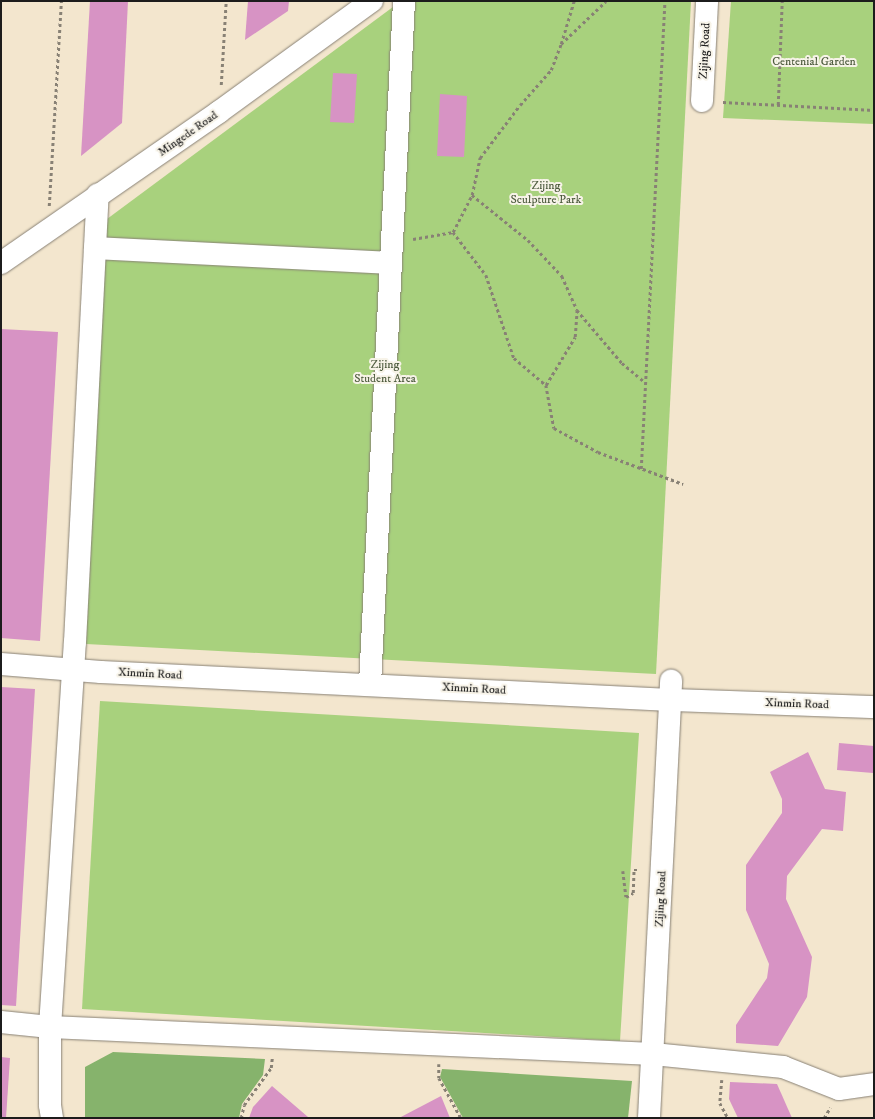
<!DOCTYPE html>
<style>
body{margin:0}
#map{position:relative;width:875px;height:1119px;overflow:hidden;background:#f3e6ce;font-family:"IM FELL DW Pica",serif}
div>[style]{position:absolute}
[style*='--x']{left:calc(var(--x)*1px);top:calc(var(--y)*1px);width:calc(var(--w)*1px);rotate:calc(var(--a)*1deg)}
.green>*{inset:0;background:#a8d17d}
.forest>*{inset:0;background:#86b36c}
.building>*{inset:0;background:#d793c4}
.path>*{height:2.5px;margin-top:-1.25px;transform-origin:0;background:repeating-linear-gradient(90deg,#888175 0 3px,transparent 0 6px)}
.roads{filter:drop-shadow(0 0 1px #888175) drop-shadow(0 0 1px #888175)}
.minor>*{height:22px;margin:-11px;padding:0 11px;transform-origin:11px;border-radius:11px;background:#fff}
span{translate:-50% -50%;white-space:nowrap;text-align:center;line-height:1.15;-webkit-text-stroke:4px #f7f3e8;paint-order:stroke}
.street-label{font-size:12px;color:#1c1c1c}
.park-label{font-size:12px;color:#4d5b3e}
.frame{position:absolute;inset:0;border:2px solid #1c1c1c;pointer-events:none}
</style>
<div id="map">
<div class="green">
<i style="clip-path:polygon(401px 1px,691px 1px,656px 674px,86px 644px,107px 219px)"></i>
<i style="clip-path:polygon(731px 1px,874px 1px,874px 124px,723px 118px)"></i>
<i style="clip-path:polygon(100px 701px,639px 733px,620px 1041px,82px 1009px)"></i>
</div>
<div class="forest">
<i style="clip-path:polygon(113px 1052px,265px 1059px,263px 1075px,242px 1104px,239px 1118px,85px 1118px,85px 1067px)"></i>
<i style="clip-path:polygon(442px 1069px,632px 1081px,628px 1118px,463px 1118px,440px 1077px)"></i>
</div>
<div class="building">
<i style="clip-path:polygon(90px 1px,128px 1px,122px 123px,81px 156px)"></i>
<i style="clip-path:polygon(248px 1px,289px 1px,288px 11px,245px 40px)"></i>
<i style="clip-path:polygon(333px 73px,357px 74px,354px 123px,330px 122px)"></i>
<i style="clip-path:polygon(440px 94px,467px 96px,464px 157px,437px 156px)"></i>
<i style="clip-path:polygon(1px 329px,58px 332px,40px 641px,1px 638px)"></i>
<i style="clip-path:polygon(1px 687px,35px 689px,16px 1006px,1px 1005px)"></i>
<i style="clip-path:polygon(839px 743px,874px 746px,873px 773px,837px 770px)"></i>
<i style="clip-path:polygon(808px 752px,825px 789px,846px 792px,843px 831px,822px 829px,787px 876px,786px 899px,812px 957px,807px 997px,778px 1046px,736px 1043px,736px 1025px,767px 978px,769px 964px,746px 910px,746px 865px,782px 813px,782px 799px,770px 772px)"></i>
<i style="clip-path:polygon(1px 1057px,10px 1058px,6px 1118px,1px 1118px)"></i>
<i style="clip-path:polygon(730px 1082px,777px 1084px,792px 1118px,738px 1118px,729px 1099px)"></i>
<i style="clip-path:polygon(272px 1086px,308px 1117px,308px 1118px,249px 1118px,253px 1107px)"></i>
<i style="clip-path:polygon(441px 1096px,450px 1118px,399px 1118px)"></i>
</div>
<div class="path">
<i style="--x:561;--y:44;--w:45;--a:-73.2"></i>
<i style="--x:221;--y:85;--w:84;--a:-86.6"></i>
<i style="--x:723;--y:102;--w:151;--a:3"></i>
<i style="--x:778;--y:105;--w:104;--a:-87.8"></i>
<i style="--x:472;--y:195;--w:72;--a:38.8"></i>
<i style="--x:528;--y:240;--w:50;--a:46.6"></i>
<i style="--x:562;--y:276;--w:37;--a:66"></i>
<i style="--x:577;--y:310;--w:70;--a:49.7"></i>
<i style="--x:622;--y:363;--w:30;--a:40"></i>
<i style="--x:49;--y:206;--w:205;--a:-86.6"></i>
<i style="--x:453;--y:232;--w:42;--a:-62.8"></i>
<i style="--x:472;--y:195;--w:38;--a:-78"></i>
<i style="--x:480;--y:158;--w:66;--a:-53"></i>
<i style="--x:520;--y:105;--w:47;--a:-48.5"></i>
<i style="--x:551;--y:70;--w:28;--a:-69"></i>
<i style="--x:561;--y:44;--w:62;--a:-43.7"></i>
<i style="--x:413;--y:239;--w:41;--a:-9.9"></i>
<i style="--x:453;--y:232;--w:54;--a:52.5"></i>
<i style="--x:486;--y:275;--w:88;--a:71.4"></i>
<i style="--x:514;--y:358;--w:42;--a:40.2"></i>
<i style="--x:546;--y:385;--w:44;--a:79.5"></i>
<i style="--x:554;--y:428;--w:50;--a:28.6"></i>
<i style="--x:598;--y:452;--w:91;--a:20.6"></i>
<i style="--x:546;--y:385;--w:56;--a:-58.9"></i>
<i style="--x:575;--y:337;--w:27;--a:-86"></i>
<i style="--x:641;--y:469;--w:469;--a:-87.1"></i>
<i style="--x:623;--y:871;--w:26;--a:83"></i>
<i style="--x:626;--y:897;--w:8;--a:-30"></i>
<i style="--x:633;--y:893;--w:23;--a:-88"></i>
<i style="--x:634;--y:870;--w:5;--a:0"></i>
<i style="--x:439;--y:1064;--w:14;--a:90"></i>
<i style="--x:439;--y:1078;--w:46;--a:61.2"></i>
<i style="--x:722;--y:1080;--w:23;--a:95"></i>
<i style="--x:720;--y:1103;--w:17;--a:62"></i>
<i style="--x:241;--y:1118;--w:13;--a:-77"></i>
<i style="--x:244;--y:1105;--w:46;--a:-53.9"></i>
<i style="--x:271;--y:1068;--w:10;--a:-84"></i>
<i style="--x:824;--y:1118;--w:12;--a:-59"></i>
</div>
<div class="roads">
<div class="minor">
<i style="--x:702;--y:101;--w:100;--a:-87.1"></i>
<i style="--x:95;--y:248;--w:296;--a:2.9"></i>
<i style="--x:1;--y:263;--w:265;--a:-34.7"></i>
<i style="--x:219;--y:112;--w:189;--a:-36"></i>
<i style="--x:1;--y:664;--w:100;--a:4.6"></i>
<i style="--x:101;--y:672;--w:570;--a:2.82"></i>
<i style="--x:670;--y:700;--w:204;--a:2"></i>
<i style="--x:370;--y:684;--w:684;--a:-87.15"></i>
<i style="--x:1;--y:1022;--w:49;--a:5.8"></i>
<i style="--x:50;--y:1027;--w:604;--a:2.56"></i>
<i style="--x:653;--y:1054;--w:131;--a:5.7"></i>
<i style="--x:783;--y:1067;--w:60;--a:21.4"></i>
<i style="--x:839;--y:1089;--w:35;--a:-8"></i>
<i style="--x:52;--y:1118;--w:13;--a:-99"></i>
<i style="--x:50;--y:1105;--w:78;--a:-90"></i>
<i style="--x:50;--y:1027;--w:386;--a:-86.3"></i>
<i style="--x:75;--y:642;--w:448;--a:-87.1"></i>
<i style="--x:649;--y:1118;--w:438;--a:-87.1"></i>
</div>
</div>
<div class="street-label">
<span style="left:705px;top:51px;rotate:-87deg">Zijing Road</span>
<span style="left:188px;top:134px;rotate:-35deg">Mingede Road</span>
<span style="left:150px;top:674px;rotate:3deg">Xinmin Road</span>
<span style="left:474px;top:689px;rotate:3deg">Xinmin Road</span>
<span style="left:797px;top:704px;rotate:2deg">Xinmin Road</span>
<span style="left:661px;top:899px;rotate:-87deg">Zijing Road</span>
</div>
<div class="park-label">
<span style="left:814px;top:62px">Centenial Garden</span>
<span style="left:546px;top:193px">Zijing<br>Sculpture Park</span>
<span style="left:385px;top:372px">Zijing<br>Student Area</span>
</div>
<div class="frame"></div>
</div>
